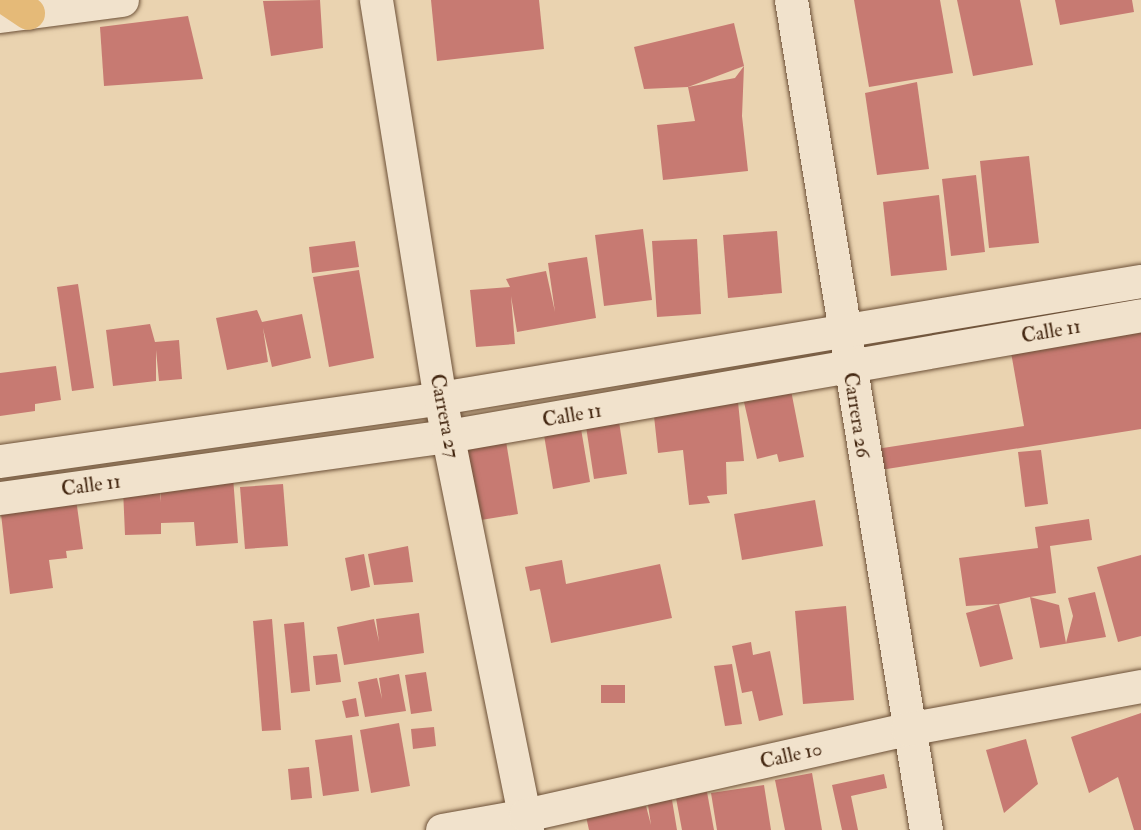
<!DOCTYPE html>
<style>
body{margin:0}
#map{position:relative;width:1141px;height:830px;overflow:hidden;background:#ead3b0;font-family:"IM FELL Double Pica",serif}
div>[style]{position:absolute}
[style*='--x']{left:calc(var(--x)*1px);top:calc(var(--y)*1px);width:calc(var(--w)*1px);rotate:calc(var(--a)*1deg)}
.building>*{inset:0;background:#c77a72}
.roads{filter:drop-shadow(0 0 2px #6c5037) drop-shadow(0 0 2px #6c5037)}
.minor>*{height:33px;margin:-16.5px;padding:0 16.5px;transform-origin:16.5px;border-radius:16.5px;background:#f1e2cc}
.trunk>*{height:33px;margin:-16.5px;padding:0 16.5px;transform-origin:16.5px;border-radius:16.5px;background:#e5ba78}
span{translate:-50% -50%;white-space:nowrap;text-align:center;line-height:1.15;-webkit-text-stroke:5px #f1e2cc;paint-order:stroke}
.street-label{font-size:20px;color:#42250f}
</style>
<div id="map">
<div class="building">
<i style="clip-path:polygon(320px 0,323px 48px,271px 56px,263px 1px)"></i>
<i style="clip-path:polygon(431px 0,539px 0,544px 49px,437px 61px)"></i>
<i style="clip-path:polygon(854px 0,940px 0,953px 73px,869px 87px)"></i>
<i style="clip-path:polygon(957px 0,1020px 0,1033px 65px,973px 76px)"></i>
<i style="clip-path:polygon(1055px 0,1132px 0,1134px 12px,1060px 25px)"></i>
<i style="clip-path:polygon(188px 16px,203px 79px,104px 86px,100px 27px)"></i>
<i style="clip-path:polygon(734px 23px,744px 66px,688px 87px,644px 89px,634px 47px)"></i>
<i style="clip-path:polygon(744px 66px,742px 116px,748px 171px,663px 180px,657px 125px,695px 121px,688px 87px,735px 78px)"></i>
<i style="clip-path:polygon(917px 82px,929px 169px,877px 175px,865px 93px)"></i>
<i style="clip-path:polygon(1029px 156px,1039px 243px,989px 248px,980px 161px)"></i>
<i style="clip-path:polygon(976px 175px,985px 252px,951px 256px,942px 179px)"></i>
<i style="clip-path:polygon(939px 195px,947px 270px,891px 276px,883px 202px)"></i>
<i style="clip-path:polygon(643px 229px,652px 300px,604px 306px,595px 235px)"></i>
<i style="clip-path:polygon(777px 231px,782px 293px,728px 298px,723px 235px)"></i>
<i style="clip-path:polygon(697px 239px,701px 314px,657px 317px,652px 241px)"></i>
<i style="clip-path:polygon(355px 241px,359px 267px,312px 273px,309px 247px)"></i>
<i style="clip-path:polygon(587px 257px,596px 318px,517px 332px,511px 296px,515px 344px,476px 347px,470px 290px,510px 287px,506px 279px,546px 271px,555px 312px,548px 263px)"></i>
<i style="clip-path:polygon(359px 270px,374px 358px,329px 367px,313px 277px)"></i>
<i style="clip-path:polygon(78px 284px,94px 388px,72px 391px,57px 287px)"></i>
<i style="clip-path:polygon(257px 310px,262px 322px,302px 314px,311px 358px,272px 367px,263px 328px,268px 362px,227px 370px,216px 318px)"></i>
<i style="clip-path:polygon(1141px 320px,1141px 429px,874px 471px,870px 450px,1024px 426px,1009px 341px)"></i>
<i style="clip-path:polygon(150px 324px,155px 342px,179px 340px,182px 379px,159px 381px,156px 350px,156px 381px,113px 386px,106px 330px)"></i>
<i style="clip-path:polygon(56px 366px,61px 400px,35px 404px,35px 411px,0 416px,0 373px)"></i>
<i style="clip-path:polygon(789px 380px,804px 457px,779px 462px,777px 454px,757px 459px,741px 389px)"></i>
<i style="clip-path:polygon(737px 392px,744px 461px,726px 462px,727px 494px,707px 496px,710px 503px,689px 505px,683px 450px,658px 453px,653px 407px)"></i>
<i style="clip-path:polygon(618px 415px,627px 474px,594px 479px,585px 420px)"></i>
<i style="clip-path:polygon(579px 417px,590px 482px,553px 489px,542px 423px)"></i>
<i style="clip-path:polygon(504px 429px,518px 514px,475px 521px,461px 436px)"></i>
<i style="clip-path:polygon(1041px 450px,1048px 504px,1025px 507px,1018px 452px)"></i>
<i style="clip-path:polygon(233px 477px,238px 543px,196px 546px,194px 522px,161px 523px,161px 534px,125px 535px,123px 489px,159px 487px,161px 502px,160px 482px)"></i>
<i style="clip-path:polygon(283px 484px,288px 546px,245px 549px,240px 487px)"></i>
<i style="clip-path:polygon(76px 499px,83px 549px,66px 551px,67px 558px,49px 560px,53px 588px,10px 594px,0 505px)"></i>
<i style="clip-path:polygon(815px 500px,823px 546px,742px 560px,734px 514px)"></i>
<i style="clip-path:polygon(1089px 519px,1092px 540px,1050px 546px,1056px 593px,1030px 597px,1059px 605px,1066px 643px,1073px 616px,1068px 598px,1095px 592px,1106px 637px,1040px 648px,1030px 597px,999px 604px,1013px 659px,980px 667px,966px 613px,999px 604px,966px 606px,959px 558px,1038px 548px,1035px 527px)"></i>
<i style="clip-path:polygon(408px 546px,413px 582px,374px 585px,368px 554px)"></i>
<i style="clip-path:polygon(364px 554px,370px 587px,351px 591px,345px 558px)"></i>
<i style="clip-path:polygon(1141px 555px,1141px 636px,1118px 642px,1097px 567px)"></i>
<i style="clip-path:polygon(562px 560px,566px 584px,660px 564px,672px 618px,551px 643px,540px 589px,530px 591px,525px 567px)"></i>
<i style="clip-path:polygon(846px 606px,854px 700px,803px 704px,795px 611px)"></i>
<i style="clip-path:polygon(419px 613px,424px 653px,344px 665px,337px 627px,374px 619px,379px 642px,376px 619px)"></i>
<i style="clip-path:polygon(272px 619px,281px 730px,262px 731px,253px 621px)"></i>
<i style="clip-path:polygon(304px 622px,310px 691px,291px 693px,284px 624px)"></i>
<i style="clip-path:polygon(751px 642px,753px 655px,770px 651px,783px 715px,759px 721px,752px 691px,742px 693px,732px 646px)"></i>
<i style="clip-path:polygon(337px 654px,341px 682px,316px 685px,313px 656px)"></i>
<i style="clip-path:polygon(732px 664px,742px 724px,725px 726px,714px 666px)"></i>
<i style="clip-path:polygon(426px 672px,432px 711px,411px 714px,405px 675px)"></i>
<i style="clip-path:polygon(399px 674px,406px 711px,365px 717px,358px 682px,377px 678px,382px 699px,379px 678px)"></i>
<i style="clip-path:polygon(601px 685px,625px 685px,625px 703px,601px 703px)"></i>
<i style="clip-path:polygon(356px 698px,359px 716px,346px 718px,342px 701px)"></i>
<i style="clip-path:polygon(1141px 713px,1141px 830px,1134px 830px,1118px 777px,1089px 793px,1071px 737px)"></i>
<i style="clip-path:polygon(399px 723px,410px 786px,371px 793px,360px 730px)"></i>
<i style="clip-path:polygon(434px 727px,436px 746px,413px 749px,411px 729px)"></i>
<i style="clip-path:polygon(352px 735px,359px 791px,323px 796px,315px 740px)"></i>
<i style="clip-path:polygon(1026px 739px,1038px 784px,1004px 813px,986px 750px)"></i>
<i style="clip-path:polygon(309px 767px,312px 798px,291px 800px,288px 769px)"></i>
<i style="clip-path:polygon(812px 773px,822px 830px,785px 830px,775px 780px)"></i>
<i style="clip-path:polygon(884px 774px,887px 788px,851px 796px,858px 830px,842px 830px,832px 785px)"></i>
<i style="clip-path:polygon(764px 785px,771px 830px,717px 830px,711px 793px)"></i>
<i style="clip-path:polygon(707px 792px,714px 830px,682px 830px,676px 798px)"></i>
<i style="clip-path:polygon(671px 794px,677px 830px,589px 830px,585px 812px,626px 803px,628px 810px,646px 806px,651px 825px,647px 798px)"></i>
</div>
<div class="roads">
<div class="minor">
<i style="--x:376;--y:0;--w:403;--a:80.9"></i>
<i style="--x:440;--y:398;--w:441;--a:78.6"></i>
<i style="--x:791;--y:0;--w:841;--a:80.76"></i>
<i style="--x:0;--y:16;--w:123;--a:-7.5"></i>
<i style="--x:0;--y:461;--w:444;--a:-8.1"></i>
<i style="--x:440;--y:398;--w:711;--a:-9.48"></i>
<i style="--x:0;--y:498;--w:452;--a:-7.9"></i>
<i style="--x:448;--y:436;--w:703;--a:-9.9"></i>
<i style="--x:442;--y:830;--w:84;--a:-10.2"></i>
<i style="--x:525;--y:815;--w:392;--a:-12.7"></i>
<i style="--x:907;--y:729;--w:238;--a:-10.4"></i>
</div>
<div class="trunk">
<i style="--x:9;--y:0;--w:23;--a:34"></i>
</div>
</div>
<div class="street-label">
<span style="left:1051px;top:331px;rotate:-10deg">Calle 11</span>
<span style="left:572px;top:415px;rotate:-10deg">Calle 11</span>
<span style="left:857px;top:415px;rotate:81deg">Carrera 26</span>
<span style="left:445px;top:416px;rotate:79deg">Carrera 27</span>
<span style="left:91px;top:485px;rotate:-8deg">Calle 11</span>
<span style="left:791px;top:755px;rotate:-13deg">Calle 10</span>
</div>
</div>
